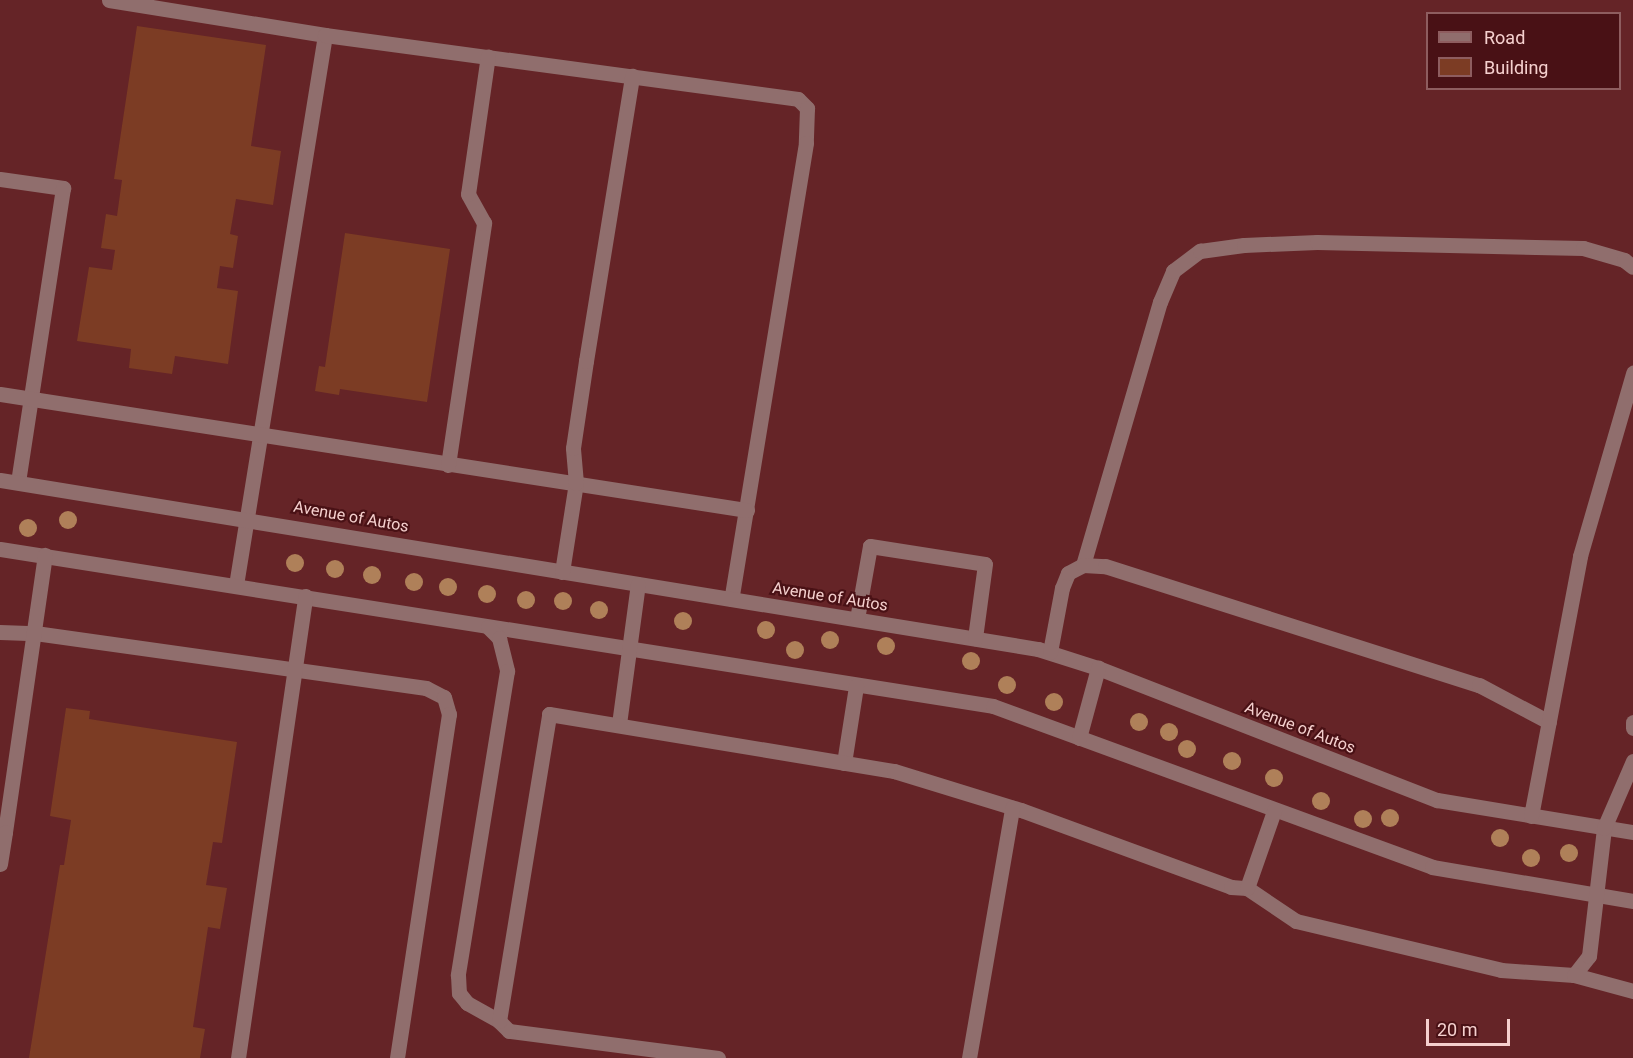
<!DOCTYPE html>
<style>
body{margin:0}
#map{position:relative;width:1633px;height:1058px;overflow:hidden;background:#551c1e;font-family:Roboto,sans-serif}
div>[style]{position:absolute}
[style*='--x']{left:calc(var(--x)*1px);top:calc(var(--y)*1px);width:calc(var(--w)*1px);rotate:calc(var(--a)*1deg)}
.built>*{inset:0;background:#652427}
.building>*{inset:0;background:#7c3c24}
.minor>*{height:15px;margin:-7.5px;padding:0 7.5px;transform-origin:7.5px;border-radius:7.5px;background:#906e6d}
.trees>*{width:18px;height:18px;margin:-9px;border-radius:50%;background:#af8059}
span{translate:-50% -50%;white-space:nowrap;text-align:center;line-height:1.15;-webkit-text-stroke:4.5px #491115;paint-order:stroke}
.street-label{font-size:16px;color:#f5d0ce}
.legend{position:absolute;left:1426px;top:12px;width:195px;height:78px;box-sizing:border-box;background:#491115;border:2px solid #8e5d5f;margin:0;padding:8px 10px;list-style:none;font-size:18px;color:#f5d0ce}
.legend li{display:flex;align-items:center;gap:12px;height:30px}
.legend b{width:30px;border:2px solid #8e5d5f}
.scale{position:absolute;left:1426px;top:1019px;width:84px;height:27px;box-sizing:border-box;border:3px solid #f5d0ce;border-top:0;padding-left:8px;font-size:18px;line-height:21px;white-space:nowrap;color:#f5d0ce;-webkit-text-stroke:4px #491115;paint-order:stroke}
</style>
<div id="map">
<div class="built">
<i style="clip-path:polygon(evenodd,0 0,1633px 0,1633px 1058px,0 1058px,0 0,1428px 14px,1620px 14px,1620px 88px,1428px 88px,1428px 14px)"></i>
</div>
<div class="building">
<i style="clip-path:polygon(137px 26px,266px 45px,251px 146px,281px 151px,273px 205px,236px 199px,230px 234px,238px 236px,233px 268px,220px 266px,217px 288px,238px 291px,228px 364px,175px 356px,172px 374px,129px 368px,131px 349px,77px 341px,89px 267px,112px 270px,115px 250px,101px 248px,106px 214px,117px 216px,122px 180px,114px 179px)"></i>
<i style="clip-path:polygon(345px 233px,450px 249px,427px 402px,340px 389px,339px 395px,315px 391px,319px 366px,325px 367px)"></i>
<i style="clip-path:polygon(66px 708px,90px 711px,89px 719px,237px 742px,222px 843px,213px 842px,206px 885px,227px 888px,220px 929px,208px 927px,193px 1027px,205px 1029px,200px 1058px,29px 1058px,60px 865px,64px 865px,71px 820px,50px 816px)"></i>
</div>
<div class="minor">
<i style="--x:109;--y:0;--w:219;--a:9.2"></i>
<i style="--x:325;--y:35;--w:557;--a:99.19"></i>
<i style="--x:325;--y:35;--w:477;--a:7.7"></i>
<i style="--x:798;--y:99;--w:13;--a:45"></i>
<i style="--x:807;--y:108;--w:35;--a:92"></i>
<i style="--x:806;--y:143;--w:462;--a:99.3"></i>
<i style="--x:0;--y:179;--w:64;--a:8.1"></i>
<i style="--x:63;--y:188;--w:296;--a:98.7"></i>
<i style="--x:0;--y:394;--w:756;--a:8.83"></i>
<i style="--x:448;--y:465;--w:245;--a:-81.5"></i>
<i style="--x:484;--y:223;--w:33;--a:-119"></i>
<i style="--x:468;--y:194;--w:139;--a:-81.8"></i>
<i style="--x:0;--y:480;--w:1052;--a:9.25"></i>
<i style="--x:1038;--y:649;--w:63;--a:17.6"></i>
<i style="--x:1098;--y:668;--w:364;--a:21.3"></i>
<i style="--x:1437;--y:800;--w:199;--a:9.3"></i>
<i style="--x:0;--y:549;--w:1005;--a:8.98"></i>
<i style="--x:993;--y:706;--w:468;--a:20.1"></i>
<i style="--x:1432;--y:867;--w:204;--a:9.6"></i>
<i style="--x:1083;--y:565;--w:274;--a:-73.7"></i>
<i style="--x:1160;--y:302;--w:34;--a:-67"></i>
<i style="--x:1173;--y:271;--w:34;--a:-37"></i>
<i style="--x:1200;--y:251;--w:44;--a:-7.8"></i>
<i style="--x:1244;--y:245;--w:73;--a:-2.4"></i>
<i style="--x:1317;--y:242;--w:266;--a:1.3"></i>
<i style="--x:1583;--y:248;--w:43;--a:16.3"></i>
<i style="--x:1624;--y:260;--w:11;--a:38"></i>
<i style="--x:562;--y:572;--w:90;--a:-81.1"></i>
<i style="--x:576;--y:483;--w:35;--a:-95"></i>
<i style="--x:573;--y:448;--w:88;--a:-81.5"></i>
<i style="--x:586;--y:361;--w:289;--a:-80.8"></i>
<i style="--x:857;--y:619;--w:74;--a:-79.9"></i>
<i style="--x:870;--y:546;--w:116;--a:8.9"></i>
<i style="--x:985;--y:564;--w:75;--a:97.7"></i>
<i style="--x:488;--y:627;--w:16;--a:45"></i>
<i style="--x:499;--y:638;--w:34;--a:76"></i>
<i style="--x:507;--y:671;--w:308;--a:99.2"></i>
<i style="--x:458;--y:975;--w:18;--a:87"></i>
<i style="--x:459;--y:993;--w:13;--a:51"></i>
<i style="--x:467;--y:1003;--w:37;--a:29"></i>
<i style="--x:0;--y:632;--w:35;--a:2"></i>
<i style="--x:35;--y:633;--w:395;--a:8"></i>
<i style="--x:426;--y:688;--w:20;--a:27"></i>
<i style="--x:444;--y:697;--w:18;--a:74"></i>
<i style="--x:449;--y:714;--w:348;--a:98.6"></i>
<i style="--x:1050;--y:652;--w:65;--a:-79.4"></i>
<i style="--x:1062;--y:588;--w:16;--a:-68"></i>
<i style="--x:1068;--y:573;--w:17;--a:-28"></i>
<i style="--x:1083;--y:565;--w:22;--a:3"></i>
<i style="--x:1105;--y:566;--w:392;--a:17.7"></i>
<i style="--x:1479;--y:685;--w:79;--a:27.9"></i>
<i style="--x:1633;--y:722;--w:6;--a:90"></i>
<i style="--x:619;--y:724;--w:141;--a:-82.3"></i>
<i style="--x:1079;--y:738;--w:73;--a:-74.8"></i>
<i style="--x:844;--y:763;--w:78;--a:-81.1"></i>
<i style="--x:1531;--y:816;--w:265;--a:-79.3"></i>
<i style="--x:1580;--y:556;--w:191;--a:-73.8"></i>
<i style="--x:0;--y:831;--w:5;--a:11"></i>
<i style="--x:5;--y:832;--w:280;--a:-81.8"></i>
<i style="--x:0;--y:864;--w:32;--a:-81"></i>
<i style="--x:1247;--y:888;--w:59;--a:34"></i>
<i style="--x:1296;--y:921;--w:211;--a:13.4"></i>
<i style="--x:1501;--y:970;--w:73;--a:3.9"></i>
<i style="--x:1574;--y:975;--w:24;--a:-52"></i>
<i style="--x:1589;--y:956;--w:129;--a:-83.3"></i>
<i style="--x:1604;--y:828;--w:73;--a:-66.6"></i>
<i style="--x:1574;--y:975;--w:61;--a:15.2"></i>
<i style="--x:238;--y:1058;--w:467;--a:-81.7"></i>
<i style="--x:718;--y:1058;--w:211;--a:-172.6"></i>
<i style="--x:509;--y:1031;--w:14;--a:-135"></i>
<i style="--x:499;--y:1021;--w:311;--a:-80.7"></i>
<i style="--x:549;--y:714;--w:350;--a:9.4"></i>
<i style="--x:894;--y:771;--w:133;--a:17.1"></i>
<i style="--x:1021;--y:810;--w:224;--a:20.1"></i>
<i style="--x:1231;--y:887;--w:16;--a:4"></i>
<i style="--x:1247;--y:888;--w:82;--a:-70.7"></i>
<i style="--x:969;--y:1058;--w:254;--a:-80.2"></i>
</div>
<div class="trees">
<i style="left:68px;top:520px"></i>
<i style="left:28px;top:528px"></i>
<i style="left:295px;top:563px"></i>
<i style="left:335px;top:569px"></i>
<i style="left:372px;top:575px"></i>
<i style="left:414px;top:582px"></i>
<i style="left:448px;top:587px"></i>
<i style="left:487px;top:594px"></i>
<i style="left:526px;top:600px"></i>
<i style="left:563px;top:601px"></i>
<i style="left:599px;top:610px"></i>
<i style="left:683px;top:621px"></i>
<i style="left:766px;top:630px"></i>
<i style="left:830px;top:640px"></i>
<i style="left:886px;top:646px"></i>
<i style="left:795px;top:650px"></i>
<i style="left:971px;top:661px"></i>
<i style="left:1007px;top:685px"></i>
<i style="left:1054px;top:702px"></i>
<i style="left:1139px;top:722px"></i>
<i style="left:1169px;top:732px"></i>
<i style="left:1187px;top:749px"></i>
<i style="left:1232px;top:761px"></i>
<i style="left:1274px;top:778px"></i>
<i style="left:1321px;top:801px"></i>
<i style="left:1390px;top:818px"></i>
<i style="left:1363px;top:819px"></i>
<i style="left:1500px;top:838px"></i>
<i style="left:1569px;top:853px"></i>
<i style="left:1531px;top:858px"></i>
</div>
<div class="street-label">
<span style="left:351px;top:517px;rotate:10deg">Avenue of Autos</span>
<span style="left:830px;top:597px;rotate:9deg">Avenue of Autos</span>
<span style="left:1300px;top:728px;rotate:21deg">Avenue of Autos</span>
</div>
<ul class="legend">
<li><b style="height:8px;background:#906e6d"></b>Road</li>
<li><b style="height:16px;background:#7c3c24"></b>Building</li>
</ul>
<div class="scale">20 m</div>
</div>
